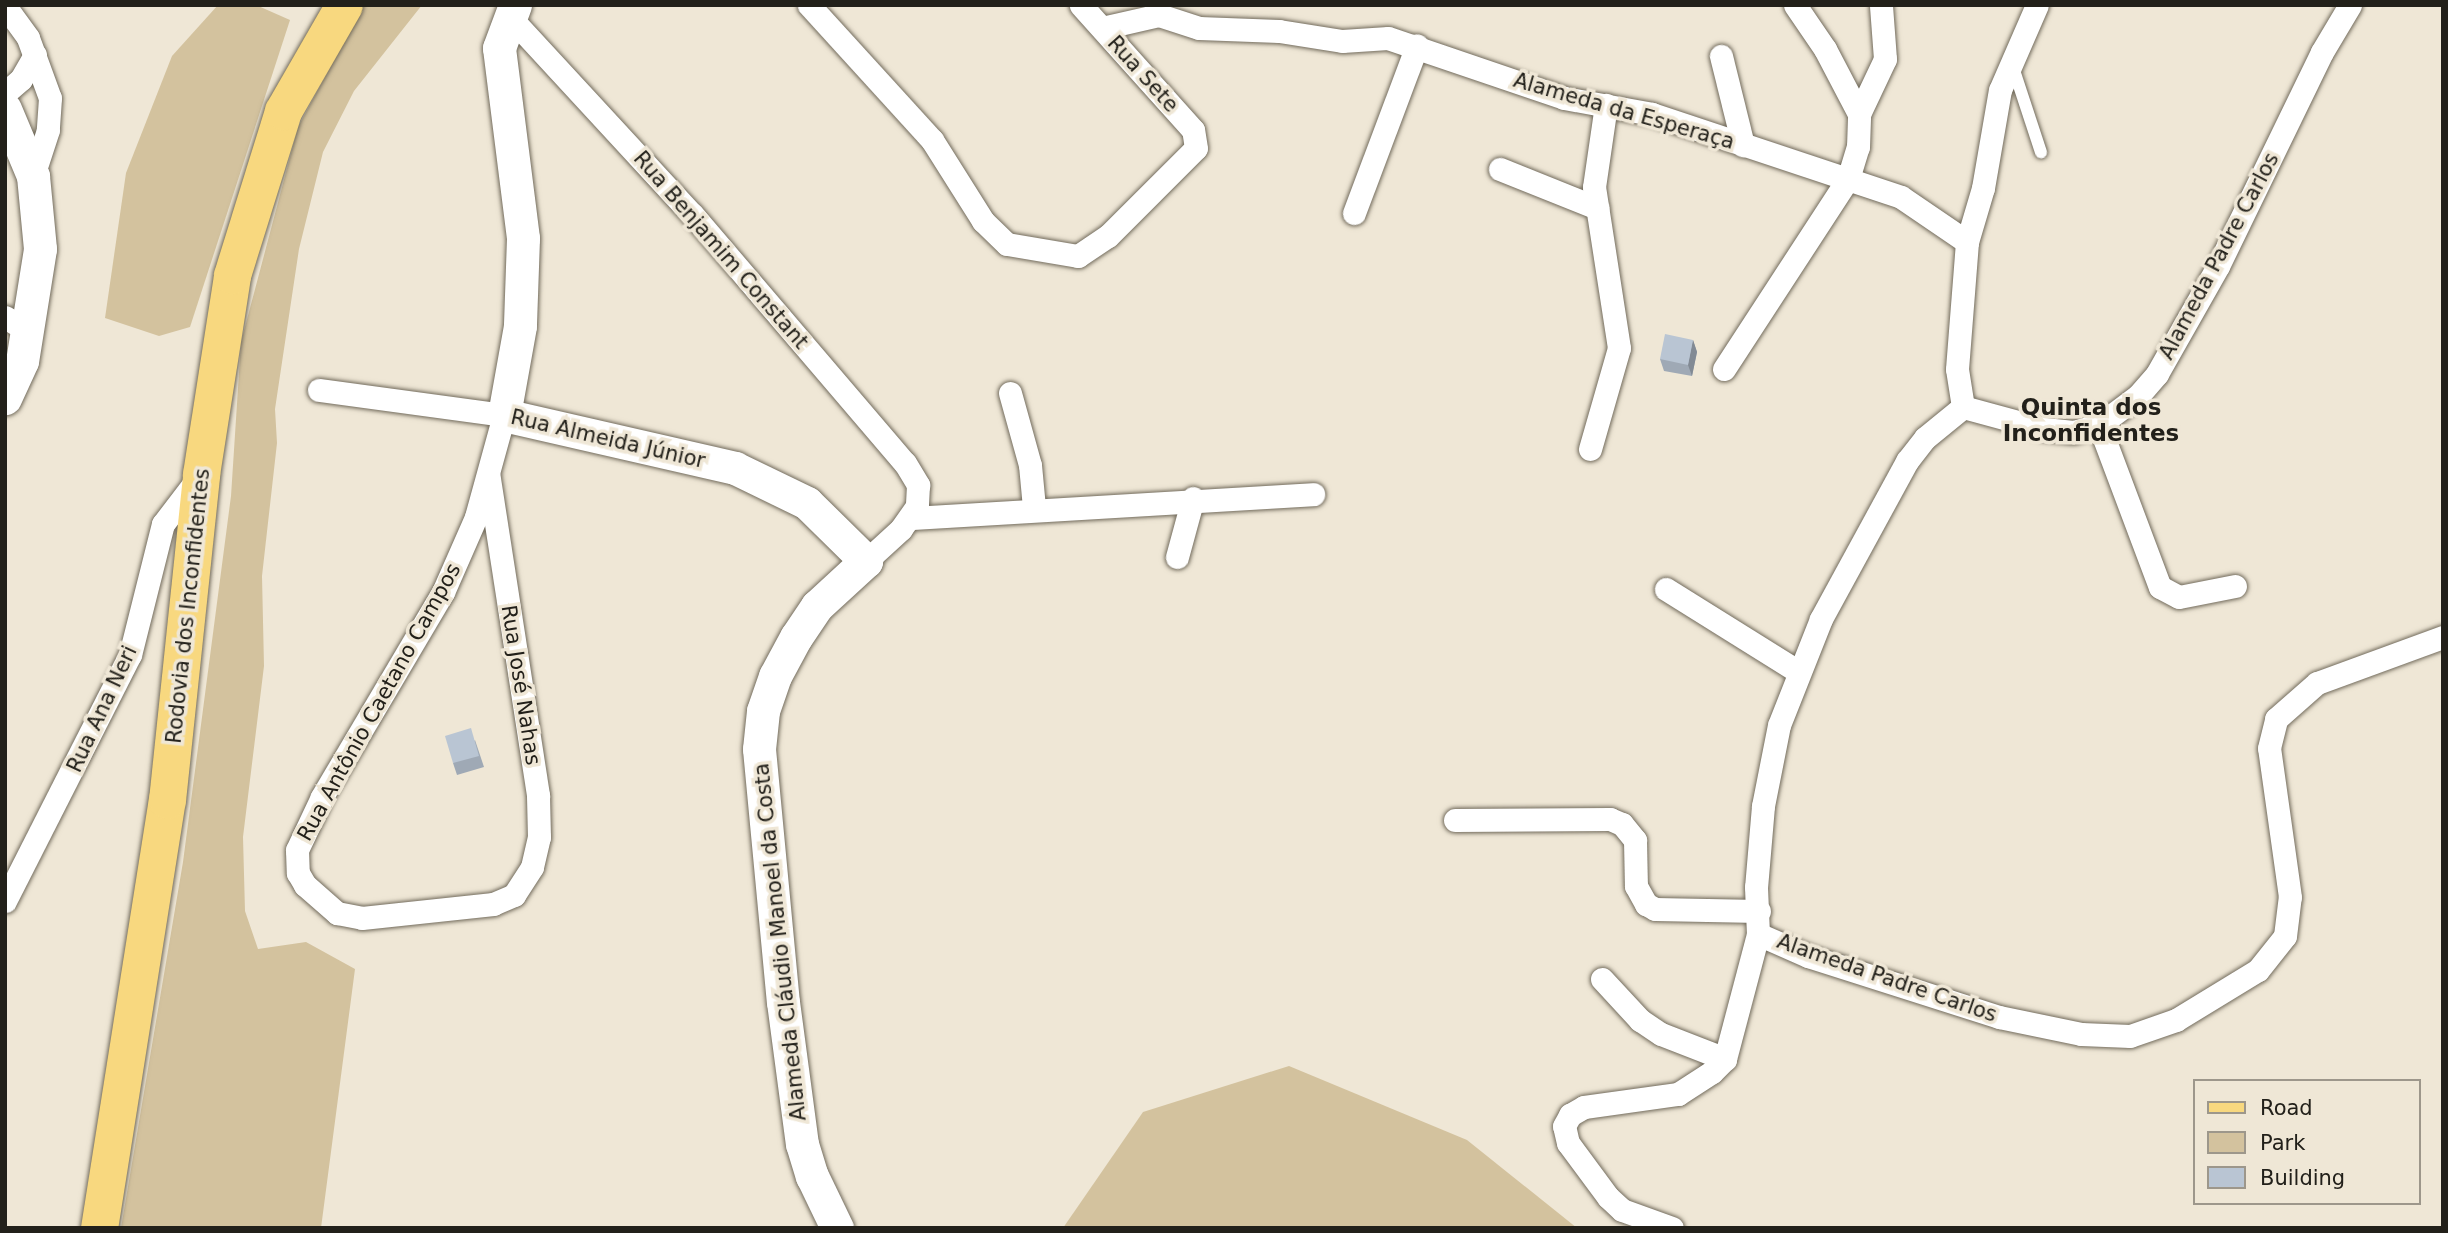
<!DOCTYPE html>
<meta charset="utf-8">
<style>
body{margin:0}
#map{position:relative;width:2448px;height:1233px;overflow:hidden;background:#efe7d6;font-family:"DejaVu Sans",sans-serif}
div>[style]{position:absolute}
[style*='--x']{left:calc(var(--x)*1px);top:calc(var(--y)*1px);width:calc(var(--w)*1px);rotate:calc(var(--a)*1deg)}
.green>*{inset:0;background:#d3c29e}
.roads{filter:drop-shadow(0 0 2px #726b5c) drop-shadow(0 0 2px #726b5c)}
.lane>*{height:12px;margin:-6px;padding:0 6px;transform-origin:6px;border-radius:6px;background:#fff}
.street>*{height:23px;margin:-11.5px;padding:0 11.5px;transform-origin:11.5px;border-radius:11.5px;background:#fff}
.secondary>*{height:33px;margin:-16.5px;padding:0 16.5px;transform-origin:16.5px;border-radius:16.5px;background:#fff}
.primary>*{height:37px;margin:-18.5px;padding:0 18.5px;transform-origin:18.5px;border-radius:18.5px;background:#f8d87f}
.wall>*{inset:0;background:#9fa9b5}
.shaded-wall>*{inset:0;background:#828a94}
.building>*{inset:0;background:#b9c5d3}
span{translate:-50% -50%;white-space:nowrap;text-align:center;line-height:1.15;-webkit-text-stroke:7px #efe7d6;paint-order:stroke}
.street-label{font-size:21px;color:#22201a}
.neighbourhood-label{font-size:23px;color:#22201a;font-weight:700}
.frame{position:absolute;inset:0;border:7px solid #22201a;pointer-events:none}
.legend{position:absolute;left:2193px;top:1079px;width:228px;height:126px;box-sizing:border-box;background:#efe7d6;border:2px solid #9d978b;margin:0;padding:9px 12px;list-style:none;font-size:21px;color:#22201a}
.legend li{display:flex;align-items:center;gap:14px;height:35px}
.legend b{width:35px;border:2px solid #9d978b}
</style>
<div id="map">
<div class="green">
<i style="clip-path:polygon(218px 5px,256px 5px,290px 20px,190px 327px,159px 336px,105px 318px,126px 173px,172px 56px)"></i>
<i style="clip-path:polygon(364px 5px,422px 5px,354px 91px,323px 152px,299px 249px,275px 409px,277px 443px,262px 576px,264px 666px,243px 837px,245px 911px,258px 949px,306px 942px,355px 969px,321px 1228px,121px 1228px,183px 862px,231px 496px,241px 342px,298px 127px)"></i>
<i style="clip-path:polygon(1289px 1066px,1467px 1140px,1577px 1228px,1063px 1228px,1143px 1112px)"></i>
</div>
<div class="roads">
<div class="lane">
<i style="--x:2012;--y:64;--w:93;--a:71.8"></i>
</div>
<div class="street">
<i style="--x:809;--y:5;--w:183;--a:47.7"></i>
<i style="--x:932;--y:140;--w:96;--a:57.8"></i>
<i style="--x:983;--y:221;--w:33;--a:44"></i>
<i style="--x:1007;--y:244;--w:72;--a:9.6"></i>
<i style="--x:1078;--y:256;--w:36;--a:-34"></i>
<i style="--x:1108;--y:236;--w:124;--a:-45"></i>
<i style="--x:1196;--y:148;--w:18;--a:-99"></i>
<i style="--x:1193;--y:130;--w:168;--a:-131.9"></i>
<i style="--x:2350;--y:5;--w:55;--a:120.8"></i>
<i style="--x:2322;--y:52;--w:238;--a:115.9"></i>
<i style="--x:2218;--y:266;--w:124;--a:119.5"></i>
<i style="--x:2157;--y:374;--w:28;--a:131"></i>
<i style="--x:2139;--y:395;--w:50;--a:143.1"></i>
<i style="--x:2099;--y:425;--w:27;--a:165"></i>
<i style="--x:2073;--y:432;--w:29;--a:-174"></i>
<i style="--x:2044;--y:429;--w:84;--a:-164.8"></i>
<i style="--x:1963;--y:407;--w:49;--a:140.8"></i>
<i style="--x:1925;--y:438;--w:29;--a:128"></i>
<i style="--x:1907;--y:461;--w:180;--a:118.6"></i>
<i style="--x:1821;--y:619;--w:114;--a:111.6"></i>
<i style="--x:1779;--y:725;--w:83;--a:101.2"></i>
<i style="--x:1763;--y:806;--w:81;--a:94.9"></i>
<i style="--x:1756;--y:887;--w:47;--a:87.6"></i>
<i style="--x:1758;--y:934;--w:55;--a:23.7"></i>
<i style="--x:1808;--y:956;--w:201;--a:17.7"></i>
<i style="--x:1999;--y:1017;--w:84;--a:11.7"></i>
<i style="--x:2081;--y:1034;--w:49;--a:2.3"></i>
<i style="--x:2130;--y:1036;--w:49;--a:-19.2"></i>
<i style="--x:2176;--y:1020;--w:96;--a:-31.4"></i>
<i style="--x:2258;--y:970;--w:43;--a:-51.5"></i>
<i style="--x:2285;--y:936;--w:39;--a:-83"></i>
<i style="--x:2290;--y:897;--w:150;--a:-98"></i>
<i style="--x:2269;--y:748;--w:30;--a:-76"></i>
<i style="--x:2276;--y:719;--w:55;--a:-41.3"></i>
<i style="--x:2317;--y:683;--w:134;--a:-20.1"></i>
<i style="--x:5;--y:6;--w:39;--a:54"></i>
<i style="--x:28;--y:38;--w:64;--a:69.9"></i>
<i style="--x:50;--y:98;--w:32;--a:94"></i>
<i style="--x:48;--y:130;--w:48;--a:108.1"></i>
<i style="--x:509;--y:16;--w:270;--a:47.3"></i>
<i style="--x:692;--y:214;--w:328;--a:49.5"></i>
<i style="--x:905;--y:463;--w:26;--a:59"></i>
<i style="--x:918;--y:485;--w:21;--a:93"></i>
<i style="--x:917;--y:506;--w:28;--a:125"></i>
<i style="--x:901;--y:529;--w:47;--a:137.6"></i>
<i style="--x:1102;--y:28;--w:58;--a:-12.8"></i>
<i style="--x:1159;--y:15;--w:42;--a:18"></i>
<i style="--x:1199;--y:28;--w:80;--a:2.1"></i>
<i style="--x:1279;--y:31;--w:64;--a:9"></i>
<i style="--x:1342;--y:41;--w:46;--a:-3.7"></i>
<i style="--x:1388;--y:38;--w:186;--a:18.8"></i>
<i style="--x:1564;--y:98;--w:89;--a:10.3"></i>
<i style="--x:1652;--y:114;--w:262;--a:18.4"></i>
<i style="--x:1901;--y:197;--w:80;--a:34.3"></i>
<i style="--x:1721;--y:56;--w:92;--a:76.1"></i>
<i style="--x:5;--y:93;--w:21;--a:-41"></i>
<i style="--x:21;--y:79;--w:28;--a:-60"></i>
<i style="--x:1859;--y:114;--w:61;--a:-64.7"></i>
<i style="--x:1885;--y:59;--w:53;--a:-94.3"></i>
<i style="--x:1500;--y:169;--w:105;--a:21.9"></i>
<i style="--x:1354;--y:213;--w:179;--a:-69.4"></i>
<i style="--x:5;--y:317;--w:26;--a:32"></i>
<i style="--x:1724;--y:369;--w:227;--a:-56.9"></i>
<i style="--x:1848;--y:179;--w:34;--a:-73"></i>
<i style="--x:1858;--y:147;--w:33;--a:-88"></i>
<i style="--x:1859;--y:114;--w:73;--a:-117.6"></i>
<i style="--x:1825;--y:49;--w:53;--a:-124.3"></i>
<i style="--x:319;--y:390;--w:187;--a:7.7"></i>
<i style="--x:504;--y:415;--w:106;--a:105.4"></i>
<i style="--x:476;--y:517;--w:82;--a:113.7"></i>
<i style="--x:443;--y:592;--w:238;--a:120.6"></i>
<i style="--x:322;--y:797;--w:59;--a:115.3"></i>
<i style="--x:297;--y:850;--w:23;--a:88"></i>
<i style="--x:298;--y:873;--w:14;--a:60"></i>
<i style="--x:305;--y:885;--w:43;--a:41.2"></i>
<i style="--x:337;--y:913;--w:25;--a:11"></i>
<i style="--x:362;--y:918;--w:132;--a:-6.1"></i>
<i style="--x:493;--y:904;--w:23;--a:-23"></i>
<i style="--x:514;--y:895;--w:33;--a:-57"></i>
<i style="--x:532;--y:867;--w:31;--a:-77"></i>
<i style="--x:539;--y:837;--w:42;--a:-91.4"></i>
<i style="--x:538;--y:795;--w:321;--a:-98.8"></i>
<i style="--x:1010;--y:393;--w:75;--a:74.5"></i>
<i style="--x:1030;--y:465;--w:42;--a:84.6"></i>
<i style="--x:1963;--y:407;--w:38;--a:-99"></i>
<i style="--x:1957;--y:369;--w:127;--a:-85.5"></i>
<i style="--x:1967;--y:242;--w:56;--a:-73.5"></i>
<i style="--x:1983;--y:188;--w:99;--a:-80.2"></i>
<i style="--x:2000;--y:90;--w:93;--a:-66.5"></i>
<i style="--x:2099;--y:425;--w:173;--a:69.4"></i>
<i style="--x:2160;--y:587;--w:21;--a:28"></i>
<i style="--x:2179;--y:597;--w:57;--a:-11.1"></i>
<i style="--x:1590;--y:449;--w:105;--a:-74"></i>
<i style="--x:1619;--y:348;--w:163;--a:-98.8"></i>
<i style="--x:1594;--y:187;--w:83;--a:-81.7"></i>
<i style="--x:911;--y:518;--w:403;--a:-3.4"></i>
<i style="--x:1177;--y:557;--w:61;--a:-74.8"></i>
<i style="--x:1666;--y:589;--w:155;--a:32"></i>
<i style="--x:1455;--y:820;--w:155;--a:-0.4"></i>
<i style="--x:1610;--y:819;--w:13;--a:23"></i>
<i style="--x:1622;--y:824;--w:21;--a:51"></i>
<i style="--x:1635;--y:840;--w:46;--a:88.8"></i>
<i style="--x:1636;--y:886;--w:21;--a:61"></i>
<i style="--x:1646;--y:904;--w:10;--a:29"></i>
<i style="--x:1655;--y:909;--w:104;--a:1.1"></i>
<i style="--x:5;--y:901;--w:276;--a:-63.1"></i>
<i style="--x:130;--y:655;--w:135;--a:-75.9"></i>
<i style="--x:163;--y:524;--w:58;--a:-52.7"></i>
<i style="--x:1602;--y:979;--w:56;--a:47.2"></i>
<i style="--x:1640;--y:1020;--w:25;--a:34"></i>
<i style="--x:1661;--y:1034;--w:69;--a:21.3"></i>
<i style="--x:1672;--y:1228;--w:53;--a:-160.2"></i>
<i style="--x:1622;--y:1210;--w:19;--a:-137"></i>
<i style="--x:1608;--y:1197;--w:67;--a:-126.5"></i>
<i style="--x:1568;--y:1143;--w:17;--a:-103"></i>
<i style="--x:1564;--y:1126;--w:13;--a:-61"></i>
<i style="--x:1570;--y:1115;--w:16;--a:-30"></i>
<i style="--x:1584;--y:1107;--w:95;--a:-7.9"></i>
<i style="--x:1678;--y:1094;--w:40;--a:-32.9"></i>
<i style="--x:1712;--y:1072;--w:18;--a:-45"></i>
<i style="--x:1725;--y:1059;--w:129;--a:-75.2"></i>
</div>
<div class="secondary">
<i style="--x:515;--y:5;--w:46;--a:110.4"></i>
<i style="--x:499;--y:48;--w:192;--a:82.8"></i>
<i style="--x:523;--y:238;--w:88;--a:92"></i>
<i style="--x:520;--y:326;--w:90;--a:100.2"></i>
<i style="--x:504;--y:415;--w:237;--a:12.9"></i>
<i style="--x:735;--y:468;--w:80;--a:25.9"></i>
<i style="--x:807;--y:503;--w:83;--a:44.5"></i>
<i style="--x:866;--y:561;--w:67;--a:137.4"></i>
<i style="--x:817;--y:606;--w:37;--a:124"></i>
<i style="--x:796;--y:637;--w:44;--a:118.3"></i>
<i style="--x:775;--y:676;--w:37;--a:109"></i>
<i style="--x:763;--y:711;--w:38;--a:96"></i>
<i style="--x:759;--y:749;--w:254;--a:84.6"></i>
<i style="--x:783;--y:1002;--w:143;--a:82.4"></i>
<i style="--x:802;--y:1144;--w:34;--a:73"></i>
<i style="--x:812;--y:1176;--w:58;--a:64.3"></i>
<i style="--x:5;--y:109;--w:73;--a:67.3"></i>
<i style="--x:33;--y:176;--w:73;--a:84.5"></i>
<i style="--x:40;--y:249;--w:113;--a:99.1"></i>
<i style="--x:22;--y:361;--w:41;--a:114.7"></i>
</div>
<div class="primary">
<i style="--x:99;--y:1228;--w:433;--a:-81"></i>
<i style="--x:167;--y:800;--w:328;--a:-84"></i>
<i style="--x:201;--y:474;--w:201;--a:-81.1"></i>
<i style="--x:232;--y:275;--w:172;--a:-72.7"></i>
<i style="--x:283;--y:111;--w:122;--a:-60.1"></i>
</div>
</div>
<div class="wall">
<i style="clip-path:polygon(1693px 340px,1697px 352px,1692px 376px,1664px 371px,1660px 359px)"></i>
<i style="clip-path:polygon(475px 740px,484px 767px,457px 775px,453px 763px)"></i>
</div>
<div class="shaded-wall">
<i style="clip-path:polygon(1693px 340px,1697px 352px,1692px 376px,1688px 365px)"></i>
</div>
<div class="building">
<i style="clip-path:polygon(1665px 334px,1693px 340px,1688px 365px,1660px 359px)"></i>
<i style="clip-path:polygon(471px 728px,479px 756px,453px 763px,445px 736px)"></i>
</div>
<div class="street-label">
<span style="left:1143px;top:74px;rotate:48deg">Rua Sete</span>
<span style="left:1624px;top:111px;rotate:16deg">Alameda da Esperaça</span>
<span style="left:721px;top:250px;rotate:49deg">Rua Benjamim Constant</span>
<span style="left:2219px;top:256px;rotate:-62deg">Alameda Padre Carlos</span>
<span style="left:608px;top:439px;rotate:13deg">Rua Almeida Júnior</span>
<span style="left:188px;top:606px;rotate:-84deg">Rodovia dos Inconfidentes</span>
<span style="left:521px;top:685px;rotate:81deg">Rua José Nahas</span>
<span style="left:379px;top:702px;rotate:-61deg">Rua Antônio Caetano Campos</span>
<span style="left:102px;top:709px;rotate:-65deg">Rua Ana Neri</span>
<span style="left:780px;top:942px;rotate:-96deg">Alameda Cláudio Manoel da Costa</span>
<span style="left:1887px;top:978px;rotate:19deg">Alameda Padre Carlos</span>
</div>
<div class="neighbourhood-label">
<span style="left:2091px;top:420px">Quinta dos<br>Inconfidentes</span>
</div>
<div class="frame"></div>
<ul class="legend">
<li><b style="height:9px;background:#f8d87f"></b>Road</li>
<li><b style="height:19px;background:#d3c29e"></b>Park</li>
<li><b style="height:19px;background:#b9c5d3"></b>Building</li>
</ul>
</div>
